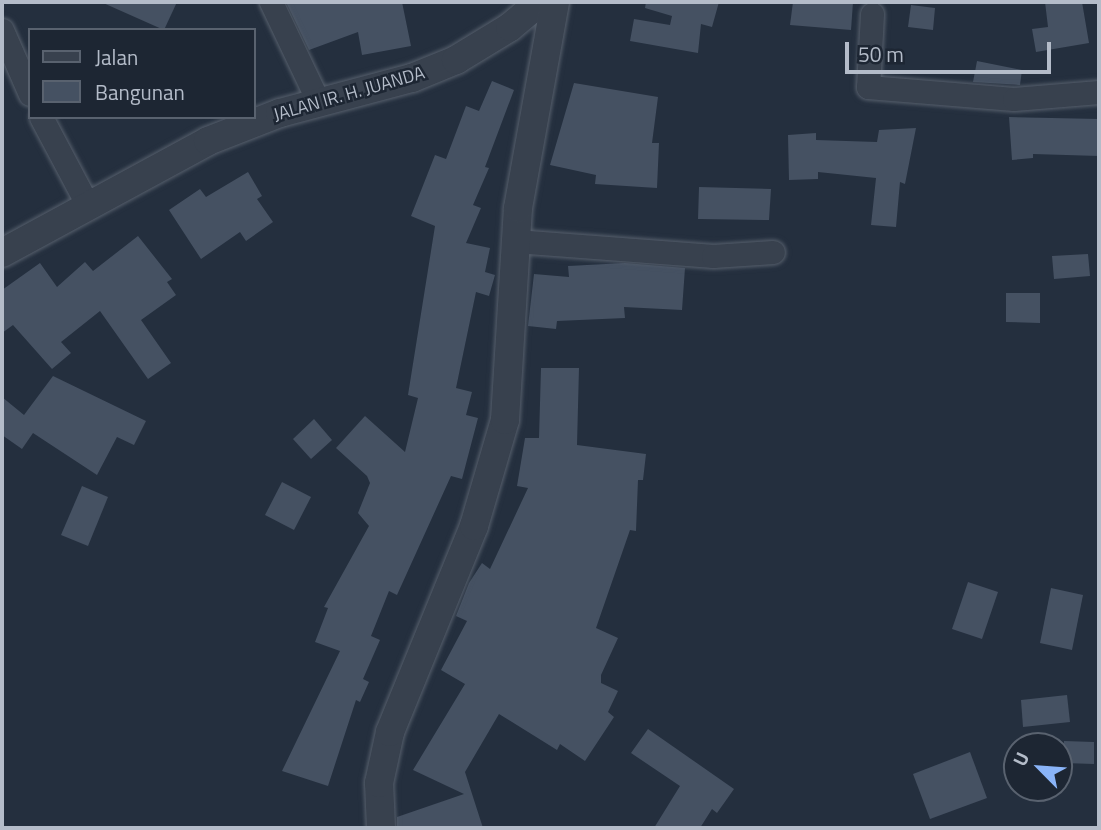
<!DOCTYPE html>
<style>
body{margin:0}
#map{position:relative;width:1101px;height:830px;overflow:hidden;background:#242f3e;font-family:"Titillium Web",sans-serif}
div>[style]{position:absolute}
[style*='--x']{left:calc(var(--x)*1px);top:calc(var(--y)*1px);width:calc(var(--w)*1px);rotate:calc(var(--a)*1deg)}
.building>*{inset:0;background:#455162}
.roads{filter:drop-shadow(0 0 2px #565f6c) drop-shadow(0 0 2px #565f6c)}
.minor>*{height:23px;margin:-11.5px;padding:0 11.5px;transform-origin:11.5px;border-radius:11.5px;background:#38414e}
.tertiary>*{height:28px;margin:-14px;padding:0 14px;transform-origin:14px;border-radius:14px;background:#38414e}
span{translate:-50% -50%;white-space:nowrap;text-align:center;line-height:1.15;-webkit-text-stroke:5px #1d2633;paint-order:stroke}
.street-label{font-size:18px;color:#b4bcc9}
.frame{position:absolute;inset:0;border:4px solid #b4bcc9;pointer-events:none}
.legend{position:absolute;left:28px;top:28px;width:228px;height:91px;box-sizing:border-box;background:#1d2633;border:2px solid #59626f;margin:0;padding:9px 12px;list-style:none;font-size:21px;color:#b4bcc9}
.legend li{display:flex;align-items:center;gap:14px;height:35px}
.legend b{width:35px;border:2px solid #59626f}
.north{position:absolute;left:1003px;top:732px;width:70px;height:70px;box-sizing:border-box;background:#1d2633;border:2px solid #59626f;border-radius:50%;rotate:295deg;font-size:19px;font-weight:700;line-height:28px;text-align:center;color:#b4bcc9}
.north::after{content:'';display:block;margin:auto;width:24px;height:32px;background:#8ab4f8;clip-path:polygon(50% 0,100% 100%,50% 72%,0 100%)}
.scale{position:absolute;left:845px;top:42px;width:206px;height:32px;box-sizing:border-box;border:4px solid #b4bcc9;border-top:0;padding-left:9px;font-size:21px;line-height:24px;white-space:nowrap;color:#b4bcc9;-webkit-text-stroke:5px #1d2633;paint-order:stroke}
</style>
<div id="map">
<div class="building">
<i style="clip-path:polygon(101px 2px,177px 2px,164px 30px)"></i>
<i style="clip-path:polygon(286px 2px,402px 2px,411px 46px,362px 55px,358px 32px,309px 50px)"></i>
<i style="clip-path:polygon(646px 2px,719px 2px,712px 27px,701px 24px,698px 53px,630px 41px,634px 19px,670px 25px,672px 16px,645px 8px)"></i>
<i style="clip-path:polygon(793px 2px,853px 2px,851px 30px,790px 25px)"></i>
<i style="clip-path:polygon(1045px 2px,1082px 2px,1089px 43px,1036px 52px,1032px 29px,1048px 27px)"></i>
<i style="clip-path:polygon(911px 5px,935px 8px,933px 30px,908px 27px)"></i>
<i style="clip-path:polygon(977px 61px,1022px 70px,1020px 85px,973px 82px)"></i>
<i style="clip-path:polygon(492px 81px,514px 90px,485px 167px,489px 168px,473px 205px,481px 208px,466px 243px,490px 248px,485px 272px,495px 275px,489px 296px,476px 292px,456px 388px,472px 392px,466px 415px,478px 418px,462px 479px,451px 476px,397px 595px,389px 591px,371px 636px,380px 640px,363px 679px,369px 682px,360px 702px,356px 700px,328px 786px,282px 771px,340px 651px,315px 642px,328px 608px,324px 607px,369px 526px,358px 513px,370px 483px,367px 476px,336px 448px,365px 416px,405px 452px,418px 398px,408px 395px,435px 226px,411px 216px,435px 155px,446px 159px,466px 106px,479px 111px)"></i>
<i style="clip-path:polygon(574px 83px,658px 97px,652px 143px,659px 143px,657px 188px,595px 184px,596px 175px,550px 165px)"></i>
<i style="clip-path:polygon(1009px 117px,1099px 119px,1099px 156px,1033px 154px,1033px 158px,1012px 160px)"></i>
<i style="clip-path:polygon(916px 128px,905px 184px,900px 182px,896px 227px,871px 225px,876px 178px,818px 172px,818px 179px,789px 180px,788px 135px,816px 133px,816px 140px,877px 142px,879px 130px)"></i>
<i style="clip-path:polygon(248px 172px,262px 196px,257px 199px,273px 222px,246px 241px,240px 232px,201px 259px,169px 210px,200px 189px,206px 197px)"></i>
<i style="clip-path:polygon(699px 187px,771px 189px,769px 220px,698px 219px)"></i>
<i style="clip-path:polygon(138px 236px,172px 279px,167px 282px,176px 295px,141px 320px,171px 363px,148px 379px,100px 311px,61px 342px,71px 353px,52px 369px,13px 325px,2px 333px,2px 290px,40px 263px,57px 287px,85px 262px,93px 271px)"></i>
<i style="clip-path:polygon(1088px 254px,1090px 276px,1054px 279px,1052px 256px)"></i>
<i style="clip-path:polygon(625px 263px,685px 268px,682px 310px,624px 307px,625px 318px,557px 321px,556px 329px,528px 326px,534px 274px,569px 277px,568px 266px)"></i>
<i style="clip-path:polygon(1006px 293px,1040px 293px,1040px 323px,1006px 322px)"></i>
<i style="clip-path:polygon(541px 368px,579px 368px,577px 445px,646px 454px,643px 480px,638px 480px,636px 531px,630px 530px,596px 628px,618px 638px,601px 675px,601px 683px,618px 691px,608px 712px,614px 717px,585px 761px,560px 744px,557px 750px,499px 714px,465px 772px,483px 828px,397px 828px,397px 817px,464px 794px,413px 770px,465px 684px,441px 670px,467px 621px,456px 616px,469px 583px,482px 563px,490px 569px,528px 488px,517px 486px,525px 438px,539px 438px)"></i>
<i style="clip-path:polygon(53px 376px,146px 421px,134px 445px,117px 437px,97px 475px,33px 433px,22px 449px,2px 435px,2px 397px,24px 415px)"></i>
<i style="clip-path:polygon(314px 419px,332px 440px,311px 459px,293px 439px)"></i>
<i style="clip-path:polygon(282px 482px,311px 497px,294px 530px,265px 515px)"></i>
<i style="clip-path:polygon(82px 486px,108px 497px,88px 546px,61px 535px)"></i>
<i style="clip-path:polygon(968px 582px,998px 592px,982px 639px,952px 629px)"></i>
<i style="clip-path:polygon(1051px 588px,1083px 595px,1072px 650px,1040px 643px)"></i>
<i style="clip-path:polygon(1067px 695px,1070px 722px,1023px 727px,1021px 700px)"></i>
<i style="clip-path:polygon(648px 729px,734px 789px,717px 813px,712px 809px,700px 828px,654px 828px,680px 786px,631px 753px)"></i>
<i style="clip-path:polygon(1064px 741px,1094px 742px,1094px 764px,1064px 763px)"></i>
<i style="clip-path:polygon(970px 752px,987px 798px,930px 819px,913px 774px)"></i>
</div>
<div class="roads">
<div class="minor">
<i style="--x:271;--y:2;--w:112;--a:64.6"></i>
<i style="--x:872;--y:14;--w:73;--a:93.1"></i>
<i style="--x:868;--y:87;--w:146;--a:4.7"></i>
<i style="--x:1014;--y:99;--w:85;--a:-4.7"></i>
<i style="--x:2;--y:30;--w:70;--a:66.4"></i>
<i style="--x:41;--y:117;--w:98;--a:62.1"></i>
<i style="--x:515;--y:241;--w:199;--a:4.3"></i>
<i style="--x:713;--y:256;--w:60;--a:-3.8"></i>
</div>
<div class="tertiary">
<i style="--x:2;--y:253;--w:234;--a:-28.5"></i>
<i style="--x:208;--y:141;--w:77;--a:-21.3"></i>
<i style="--x:280;--y:113;--w:137;--a:-14.9"></i>
<i style="--x:412;--y:78;--w:48;--a:-22.2"></i>
<i style="--x:456;--y:60;--w:63;--a:-31.4"></i>
<i style="--x:510;--y:27;--w:39;--a:-40"></i>
<i style="--x:381;--y:828;--w:45;--a:-92.5"></i>
<i style="--x:379;--y:783;--w:52;--a:-77.8"></i>
<i style="--x:390;--y:732;--w:222;--a:-67.8"></i>
<i style="--x:474;--y:526;--w:110;--a:-73.7"></i>
<i style="--x:505;--y:420;--w:212;--a:-86.5"></i>
<i style="--x:518;--y:208;--w:209;--a:-79.8"></i>
</div>
</div>
<div class="street-label">
<span style="left:349px;top:94px;rotate:-16deg">JALAN IR. H. JUANDA</span>
</div>
<div class="frame"></div>
<ul class="legend">
<li><b style="height:9px;background:#38414e"></b>Jalan</li>
<li><b style="height:19px;background:#455162"></b>Bangunan</li>
</ul>
<div class="north">U</div>
<div class="scale">50 m</div>
</div>
